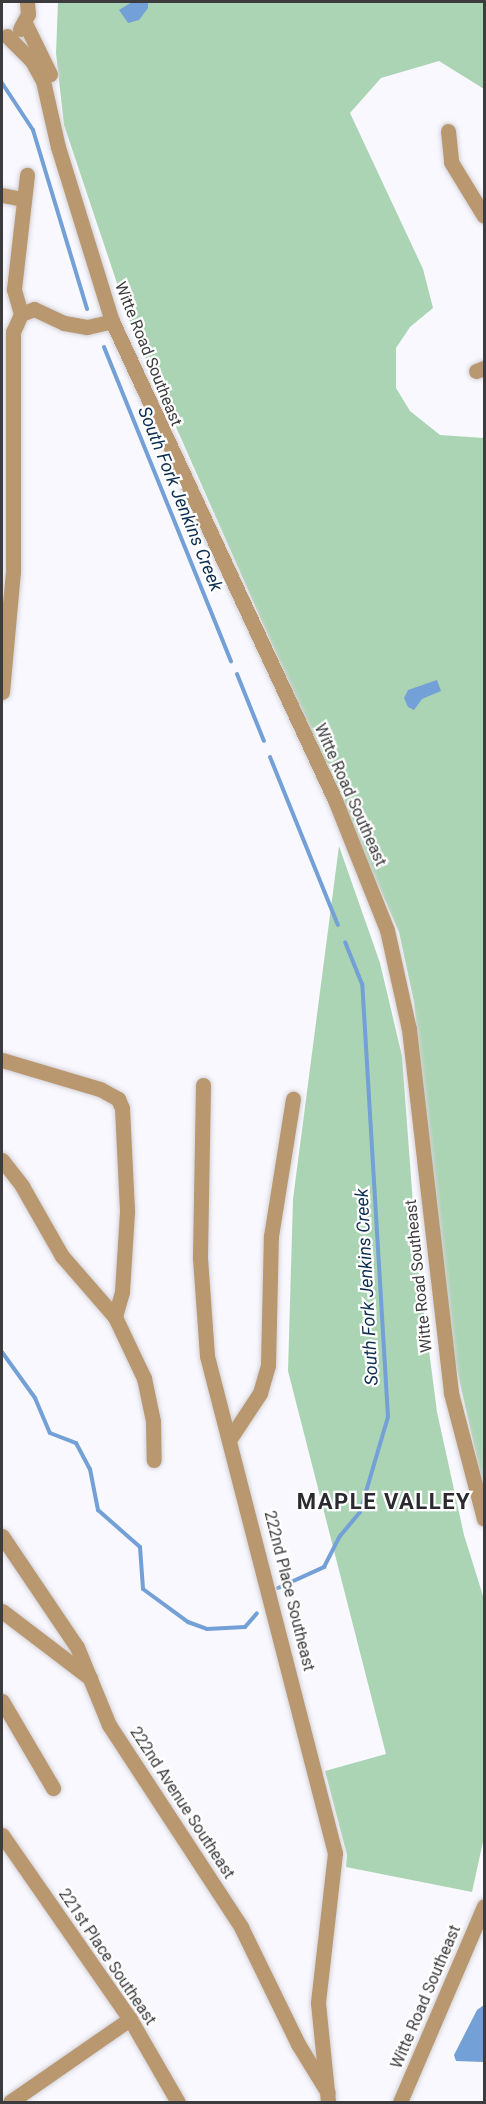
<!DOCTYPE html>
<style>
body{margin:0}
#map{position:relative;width:486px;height:2104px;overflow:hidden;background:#f9f8fe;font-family:Roboto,sans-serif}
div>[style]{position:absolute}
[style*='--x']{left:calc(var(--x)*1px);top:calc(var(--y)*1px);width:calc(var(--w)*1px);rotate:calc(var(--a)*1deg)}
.green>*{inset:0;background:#abd4b4}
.water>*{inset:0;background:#73a0d6}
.stream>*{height:4px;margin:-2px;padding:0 2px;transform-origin:2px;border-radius:2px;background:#73a0d6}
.roads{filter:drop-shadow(0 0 2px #d3d2d8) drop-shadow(0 0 2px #d3d2d8)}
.minor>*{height:15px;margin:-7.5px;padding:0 7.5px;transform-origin:7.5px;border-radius:7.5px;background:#ba986f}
span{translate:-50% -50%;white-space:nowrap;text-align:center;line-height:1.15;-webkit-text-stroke:4.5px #fff;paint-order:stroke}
.street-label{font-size:16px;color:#3c3c3f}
.water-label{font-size:18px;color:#0c2d50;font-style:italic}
.district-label{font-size:22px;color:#2b2a2f;font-weight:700;letter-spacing:1.5px}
.frame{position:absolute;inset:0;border:3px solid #3c3c3f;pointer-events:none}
</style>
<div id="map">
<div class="green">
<i style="clip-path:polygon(58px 2px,484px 2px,484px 89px,439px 61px,381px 78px,350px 113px,423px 269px,433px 308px,410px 327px,396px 348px,396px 388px,410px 411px,440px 435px,484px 438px,484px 1490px,448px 1330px,414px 1002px,399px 932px,131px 325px,64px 125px,56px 53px)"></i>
<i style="clip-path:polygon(339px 846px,380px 963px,402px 1056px,417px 1258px,437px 1412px,464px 1535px,484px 1599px,484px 1837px,472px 1892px,346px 1867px,347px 1855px,325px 1771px,386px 1754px,288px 1371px,293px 1199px)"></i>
</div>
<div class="water">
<i style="clip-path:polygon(132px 2px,148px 2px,148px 8px,139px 20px,128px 23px,119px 10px)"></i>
<i style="clip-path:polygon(437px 680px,441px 691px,422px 699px,414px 710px,408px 707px,404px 698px,408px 690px)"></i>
<i style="clip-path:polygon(484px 2005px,483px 2062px,456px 2061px,454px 2055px,477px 2010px)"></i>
</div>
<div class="stream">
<i style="--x:2;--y:83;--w:56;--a:56.6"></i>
<i style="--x:33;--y:130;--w:187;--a:73.2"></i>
<i style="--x:104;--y:347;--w:339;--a:68"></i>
<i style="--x:237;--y:674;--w:72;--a:68.1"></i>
<i style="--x:270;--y:757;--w:181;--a:68"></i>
<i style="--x:2;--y:1352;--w:57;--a:54.3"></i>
<i style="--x:35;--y:1398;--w:38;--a:67"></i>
<i style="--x:50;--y:1433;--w:28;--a:21"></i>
<i style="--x:76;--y:1443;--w:30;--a:62"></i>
<i style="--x:90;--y:1469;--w:42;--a:79"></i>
<i style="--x:98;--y:1510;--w:56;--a:41.4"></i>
<i style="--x:140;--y:1547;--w:42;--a:85.9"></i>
<i style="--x:143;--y:1589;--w:56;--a:36.3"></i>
<i style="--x:188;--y:1622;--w:20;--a:20"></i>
<i style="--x:207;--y:1629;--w:38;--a:-3"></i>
<i style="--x:245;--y:1627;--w:18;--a:-49"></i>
<i style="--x:278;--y:1588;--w:51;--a:-24.5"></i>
<i style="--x:324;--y:1567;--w:35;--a:-63"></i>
<i style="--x:340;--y:1536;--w:31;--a:-50"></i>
<i style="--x:360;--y:1512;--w:99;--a:-73.6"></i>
<i style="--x:388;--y:1417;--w:434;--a:-93.4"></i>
<i style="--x:362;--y:984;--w:45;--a:-112"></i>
</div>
<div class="roads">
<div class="minor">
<i style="--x:25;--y:23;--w:57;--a:63.9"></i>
<i style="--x:20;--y:29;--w:17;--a:-62"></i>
<i style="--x:28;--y:14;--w:12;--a:-95"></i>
<i style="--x:7;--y:36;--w:35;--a:45"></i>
<i style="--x:32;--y:61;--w:23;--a:61"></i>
<i style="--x:43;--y:81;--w:68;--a:77.2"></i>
<i style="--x:58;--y:147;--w:182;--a:72.8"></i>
<i style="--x:112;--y:321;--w:528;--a:65.04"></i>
<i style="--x:335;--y:800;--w:140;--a:68.2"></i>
<i style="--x:387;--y:930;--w:101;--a:77.5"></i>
<i style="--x:409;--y:1029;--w:366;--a:83.4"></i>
<i style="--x:451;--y:1393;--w:130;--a:75.3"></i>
<i style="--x:448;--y:131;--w:31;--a:84"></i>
<i style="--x:451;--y:162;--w:63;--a:58.6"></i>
<i style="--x:2;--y:195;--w:21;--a:11"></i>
<i style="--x:21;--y:314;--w:14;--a:-21"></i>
<i style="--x:34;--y:309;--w:33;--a:25"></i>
<i style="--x:64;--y:323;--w:23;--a:10"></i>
<i style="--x:87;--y:327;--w:26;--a:-13"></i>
<i style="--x:476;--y:371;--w:9;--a:-21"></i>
<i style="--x:2;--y:692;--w:121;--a:-84.8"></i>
<i style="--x:13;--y:572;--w:240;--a:-90"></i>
<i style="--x:13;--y:332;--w:20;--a:-66"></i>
<i style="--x:21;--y:314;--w:26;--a:-106"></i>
<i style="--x:14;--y:289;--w:115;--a:-83.5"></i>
<i style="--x:2;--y:1060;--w:102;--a:16.5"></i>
<i style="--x:100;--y:1089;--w:21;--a:29"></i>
<i style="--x:118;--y:1099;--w:10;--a:66"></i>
<i style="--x:122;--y:1108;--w:104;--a:87.2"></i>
<i style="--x:127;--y:1212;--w:80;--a:93.6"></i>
<i style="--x:122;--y:1292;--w:26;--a:106"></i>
<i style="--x:115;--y:1317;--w:68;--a:64.6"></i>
<i style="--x:144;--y:1378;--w:44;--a:78.2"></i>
<i style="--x:153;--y:1421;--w:39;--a:89"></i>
<i style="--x:203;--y:1085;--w:173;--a:91"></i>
<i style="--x:200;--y:1258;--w:98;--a:85.9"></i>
<i style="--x:207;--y:1356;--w:513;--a:75.56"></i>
<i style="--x:335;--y:1853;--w:151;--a:96.5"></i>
<i style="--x:318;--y:2003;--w:100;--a:84.2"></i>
<i style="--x:2;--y:1160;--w:33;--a:52"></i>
<i style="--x:22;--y:1186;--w:81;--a:60.3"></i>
<i style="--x:62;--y:1256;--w:81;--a:49"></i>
<i style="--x:231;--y:1437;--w:53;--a:-56.6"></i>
<i style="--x:260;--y:1393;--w:29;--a:-74"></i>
<i style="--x:268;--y:1365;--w:129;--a:-88.7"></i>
<i style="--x:271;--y:1236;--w:139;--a:-80.9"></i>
<i style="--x:2;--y:1536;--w:134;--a:56"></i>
<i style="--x:77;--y:1647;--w:84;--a:67.7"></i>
<i style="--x:109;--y:1725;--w:241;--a:56.8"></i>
<i style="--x:241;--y:1927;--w:130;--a:64"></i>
<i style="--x:298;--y:2044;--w:57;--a:58.5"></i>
<i style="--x:2;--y:1611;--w:111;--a:37.3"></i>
<i style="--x:2;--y:1701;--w:101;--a:59.6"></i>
<i style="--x:2;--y:1835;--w:224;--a:55.2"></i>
<i style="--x:130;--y:2019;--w:96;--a:60"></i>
<i style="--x:10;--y:2102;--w:146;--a:-34.7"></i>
<i style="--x:400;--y:2102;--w:213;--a:-66.8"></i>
</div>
</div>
<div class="street-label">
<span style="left:148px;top:354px;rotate:68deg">Witte Road Southeast</span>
<span style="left:350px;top:795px;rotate:66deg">Witte Road Southeast</span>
<span style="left:419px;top:1276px;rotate:-96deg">Witte Road Southeast</span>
<span style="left:289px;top:1591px;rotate:76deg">222nd Place Southeast</span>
<span style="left:182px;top:1803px;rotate:57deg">222nd Avenue Southeast</span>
<span style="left:107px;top:1957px;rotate:56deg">221st Place Southeast</span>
<span style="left:426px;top:1997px;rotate:-67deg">Witte Road Southeast</span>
</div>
<div class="water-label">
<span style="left:180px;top:499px;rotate:68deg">South Fork Jenkins Creek</span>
<span style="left:367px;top:1287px;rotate:-93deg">South Fork Jenkins Creek</span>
</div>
<div class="district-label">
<span style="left:384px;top:1502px">MAPLE VALLEY</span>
</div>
<div class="frame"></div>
</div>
